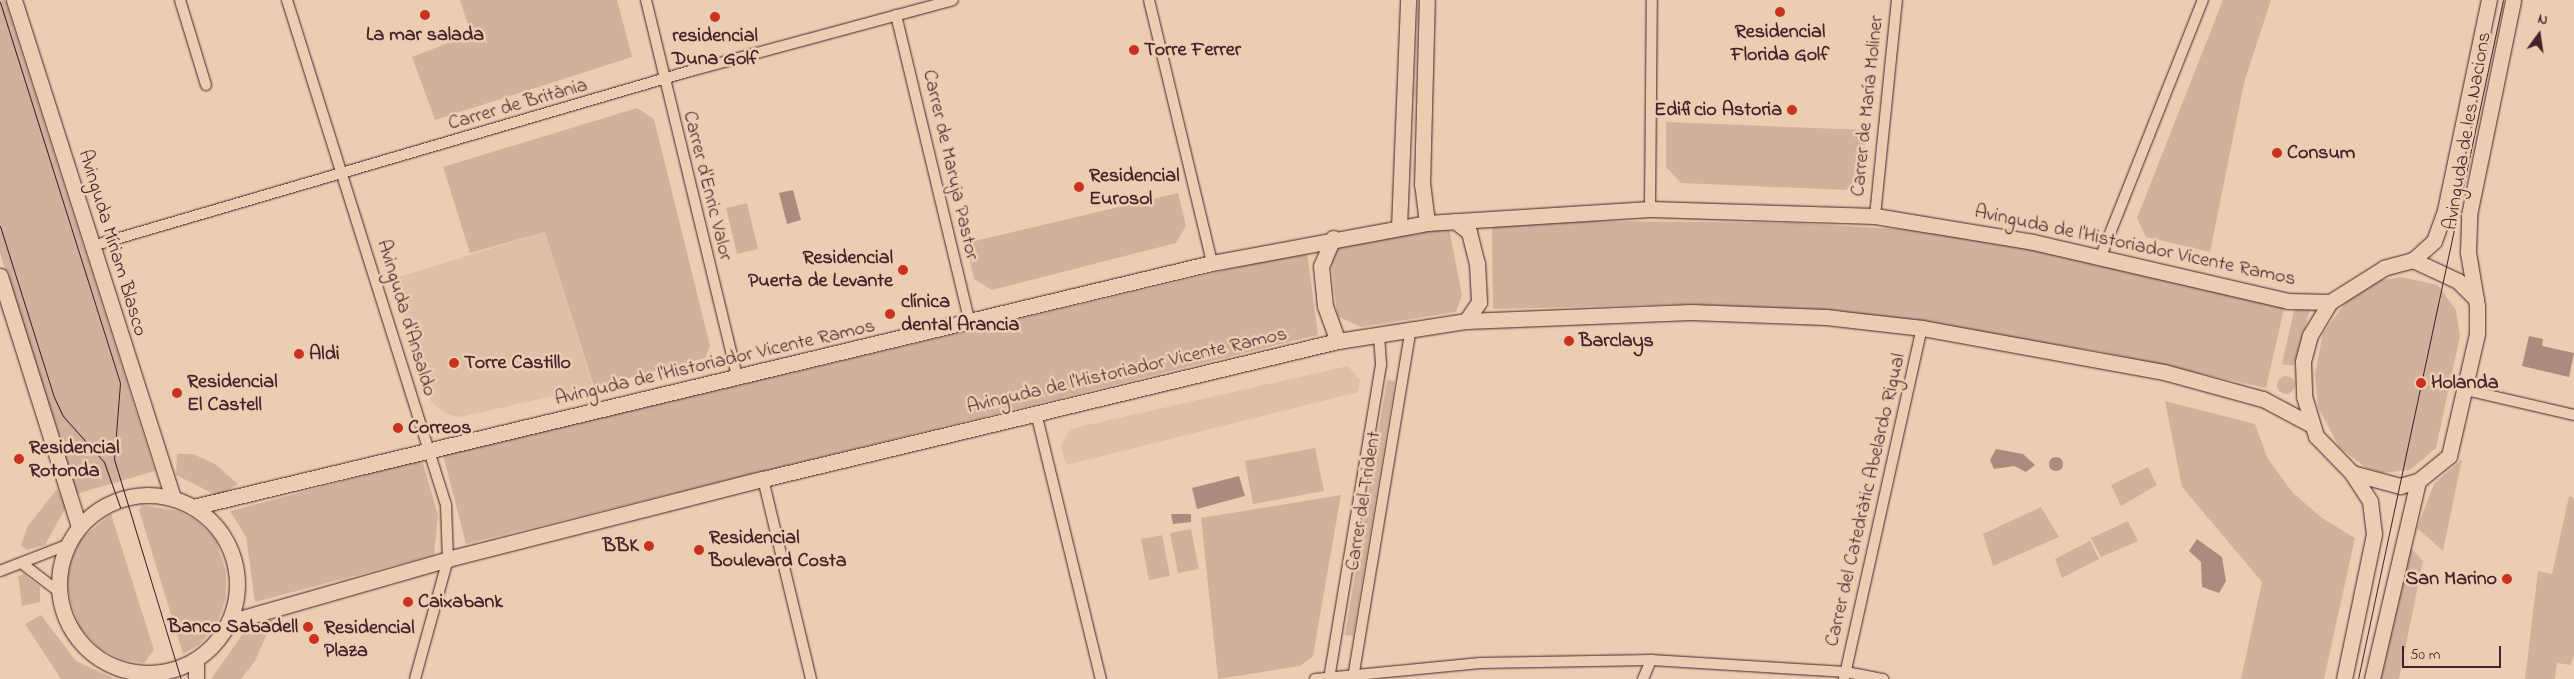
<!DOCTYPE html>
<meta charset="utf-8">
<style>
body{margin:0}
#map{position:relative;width:2574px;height:679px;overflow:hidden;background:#ebceb2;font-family:"Indie Flower",sans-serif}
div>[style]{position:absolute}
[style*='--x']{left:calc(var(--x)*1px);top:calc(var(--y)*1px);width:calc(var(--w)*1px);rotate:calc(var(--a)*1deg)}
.built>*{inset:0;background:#debfa7}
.green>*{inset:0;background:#d0b29c}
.round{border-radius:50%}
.water>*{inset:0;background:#ac8a7d}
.roads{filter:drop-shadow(0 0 1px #4a1f2b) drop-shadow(0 0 1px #4a1f2b)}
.street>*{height:10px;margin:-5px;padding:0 5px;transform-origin:5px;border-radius:5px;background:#ebceb2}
.secondary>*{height:15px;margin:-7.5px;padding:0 7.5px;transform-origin:7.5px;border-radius:7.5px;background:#ebceb2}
.secondary>.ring{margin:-7.5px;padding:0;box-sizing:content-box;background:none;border:15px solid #ebceb2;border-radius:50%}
.tram>*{height:1px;margin:-0.5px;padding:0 0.5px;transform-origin:0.5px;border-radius:0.5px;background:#4a1f2b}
.dots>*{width:14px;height:14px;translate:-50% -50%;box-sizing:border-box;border:2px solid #ebceb2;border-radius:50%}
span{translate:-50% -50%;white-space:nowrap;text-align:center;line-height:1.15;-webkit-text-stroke:5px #ebceb2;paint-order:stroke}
.poi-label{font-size:20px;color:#4a1f2b;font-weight:700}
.left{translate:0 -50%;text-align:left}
.right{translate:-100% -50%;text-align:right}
.street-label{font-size:20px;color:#4a1f2b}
.north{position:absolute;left:2514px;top:10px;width:50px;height:50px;-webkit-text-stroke:4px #ebceb2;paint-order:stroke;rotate:14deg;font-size:14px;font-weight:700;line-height:20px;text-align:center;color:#4a1f2b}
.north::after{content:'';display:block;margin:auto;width:18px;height:22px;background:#4a1f2b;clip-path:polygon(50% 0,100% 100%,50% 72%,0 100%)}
.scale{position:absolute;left:2402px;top:646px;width:99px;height:22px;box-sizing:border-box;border:2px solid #4a1f2b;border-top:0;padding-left:6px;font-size:15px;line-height:18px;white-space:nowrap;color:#4a1f2b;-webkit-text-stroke:4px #ebceb2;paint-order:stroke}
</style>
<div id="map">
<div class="built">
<i style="clip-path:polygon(545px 232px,593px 387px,460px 417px,446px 414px,431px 402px,392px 279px)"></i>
<i style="clip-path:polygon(1348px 366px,1360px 380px,1358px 392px,1066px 465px,1061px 445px,1070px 429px)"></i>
</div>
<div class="green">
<i style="clip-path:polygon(0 0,5px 0,155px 471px,76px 494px,0 253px)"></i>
<i style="clip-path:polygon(460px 0,617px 0,632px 57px,435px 120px,412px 57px,471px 34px)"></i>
<i style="clip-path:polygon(2223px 0,2271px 0,2244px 83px,2210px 252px,2146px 237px,2137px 218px)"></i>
<i style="clip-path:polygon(637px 108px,654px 119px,710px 346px,705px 358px,594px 387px,545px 232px,470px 253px,443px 167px)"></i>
<i style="clip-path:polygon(1666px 122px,1866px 130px,1862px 175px,1846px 190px,1681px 183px,1666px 167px)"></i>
<i style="clip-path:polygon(1178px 193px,1186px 226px,1176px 243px,992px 290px,974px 279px,966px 243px)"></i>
<i style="clip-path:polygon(747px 203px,758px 249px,737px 254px,726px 208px)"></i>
<i style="clip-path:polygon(1591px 221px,1796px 223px,1912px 230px,2022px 246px,2285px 304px,2266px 388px,2098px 351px,1834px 310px,1685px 304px,1493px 309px,1492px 225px)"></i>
<i style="clip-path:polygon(1449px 228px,1462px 295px,1456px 312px,1361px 327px,1337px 316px,1331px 260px,1343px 243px)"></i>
<i style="clip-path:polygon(1307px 251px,1318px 335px,466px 544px,443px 455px)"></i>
<i style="clip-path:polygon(2401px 277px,2438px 285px,2456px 310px,2460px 336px,2436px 448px,2410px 470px,2381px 473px,2365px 467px,2339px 447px,2318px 407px,2315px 374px,2323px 333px,2352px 294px,2377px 281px)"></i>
<i style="clip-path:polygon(2295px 306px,2310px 310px,2294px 366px,2282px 364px)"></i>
<i class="round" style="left:2277px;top:376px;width:18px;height:18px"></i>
<i style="clip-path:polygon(1387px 380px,1395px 381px,1353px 636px,1345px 635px)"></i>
<i style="clip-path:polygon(2165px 401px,2255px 424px,2268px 459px,2293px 493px,2322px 518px,2355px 538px,2324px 679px,2241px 679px,2262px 582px,2182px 487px)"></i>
<i style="clip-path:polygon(1315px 448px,1324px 491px,1253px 504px,1245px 461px)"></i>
<i style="clip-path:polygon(177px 454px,193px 454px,215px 464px,238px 484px,218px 496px,176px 475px)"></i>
<i style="clip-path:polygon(2462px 459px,2443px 551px,2417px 528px,2434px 484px)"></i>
<i style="clip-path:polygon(422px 460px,438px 515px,434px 555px,255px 602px,246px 537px,230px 511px)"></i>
<i style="clip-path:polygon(2148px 467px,2157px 485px,2121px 506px,2111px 485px)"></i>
<i style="clip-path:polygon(57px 489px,66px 507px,45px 545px,27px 550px,21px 546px,27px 527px)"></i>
<i style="clip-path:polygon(1341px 495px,1313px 656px,1300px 666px,1218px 679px,1201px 518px)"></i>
<i style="clip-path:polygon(2569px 496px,2574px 498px,2574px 655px,2571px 665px,2557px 663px,2555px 679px,2525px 679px,2538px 571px,2552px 574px)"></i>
<i style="clip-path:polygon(142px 505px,179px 511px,198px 522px,215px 538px,226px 571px,226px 598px,217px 624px,199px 645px,183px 654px,139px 510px)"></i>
<i style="clip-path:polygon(2041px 507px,2059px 537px,1993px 566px,1983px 534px)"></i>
<i style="clip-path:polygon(111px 514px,154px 650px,144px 663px,123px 660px,99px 648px,80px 628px,71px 603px,67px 582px,71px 560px,80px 540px)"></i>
<i style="clip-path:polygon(2128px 521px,2138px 541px,2101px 557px,2091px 538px)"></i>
<i style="clip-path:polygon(1191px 529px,1199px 569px,1178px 573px,1170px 533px)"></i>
<i style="clip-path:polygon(1162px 535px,1170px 576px,1149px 580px,1141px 539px)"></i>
<i style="clip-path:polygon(2090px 541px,2099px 559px,2062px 578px,2055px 559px)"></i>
<i style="clip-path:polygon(2411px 548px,2423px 561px,2399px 679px,2381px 679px)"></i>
<i style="clip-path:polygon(24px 574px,40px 587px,40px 602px,22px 606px,18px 576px)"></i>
<i style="clip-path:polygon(41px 615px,76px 661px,115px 679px,61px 679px,25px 624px)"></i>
<i style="clip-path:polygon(261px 620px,273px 620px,255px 661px,241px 679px,211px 679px,249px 625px)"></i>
</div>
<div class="water">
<i style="clip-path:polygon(793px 190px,801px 220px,787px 224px,779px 193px)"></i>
<i style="clip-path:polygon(2529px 336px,2543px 339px,2542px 346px,2574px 353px,2569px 377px,2522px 366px)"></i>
<i style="clip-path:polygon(1996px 449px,2023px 454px,2035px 465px,2026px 472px,2014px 466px,1994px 469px,1990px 460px)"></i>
<i class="round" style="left:2049px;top:457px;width:14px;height:14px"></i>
<i style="clip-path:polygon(1239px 476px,1245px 496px,1197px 509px,1192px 488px)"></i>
<i style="clip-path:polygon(1171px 514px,1191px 514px,1191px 522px,1173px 524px)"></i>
<i style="clip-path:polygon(2197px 539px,2222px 557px,2226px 581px,2219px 593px,2202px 587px,2201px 562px,2189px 551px)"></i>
</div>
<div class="roads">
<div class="street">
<i style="--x:180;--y:0;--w:89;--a:73"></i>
<i style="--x:287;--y:0;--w:529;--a:72.52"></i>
<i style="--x:446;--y:505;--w:54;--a:87.9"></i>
<i style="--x:448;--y:559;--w:124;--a:105.4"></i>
<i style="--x:646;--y:0;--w:390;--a:76.4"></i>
<i style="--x:1149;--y:0;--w:270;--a:76.5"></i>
<i style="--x:896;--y:15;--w:318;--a:76.5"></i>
<i style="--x:1650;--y:209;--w:209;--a:-89.5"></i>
<i style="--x:1875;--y:216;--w:217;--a:-84.2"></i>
<i style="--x:92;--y:246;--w:623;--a:-16.31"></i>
<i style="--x:690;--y:71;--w:272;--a:-15.1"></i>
<i style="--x:2101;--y:256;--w:276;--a:-68.3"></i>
<i style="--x:2466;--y:390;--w:111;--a:13"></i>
<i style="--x:1036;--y:413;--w:274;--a:76.3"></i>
<i style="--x:763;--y:479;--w:206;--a:76.5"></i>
<i style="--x:24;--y:565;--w:43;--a:37.4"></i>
<i style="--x:0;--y:571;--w:72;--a:-21.2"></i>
<i style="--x:1353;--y:678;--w:355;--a:-80.6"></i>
<i style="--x:1315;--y:679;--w:166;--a:-5.5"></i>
<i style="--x:1480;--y:663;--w:171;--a:-1"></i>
<i style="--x:1651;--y:660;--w:195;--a:3.5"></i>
<i style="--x:1846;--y:672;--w:38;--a:11"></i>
<i style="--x:1329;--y:679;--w:319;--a:-80.6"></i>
<i style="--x:1381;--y:364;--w:31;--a:-94"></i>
<i style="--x:1643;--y:679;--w:21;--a:-67"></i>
<i style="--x:1844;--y:679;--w:360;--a:-77.5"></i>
</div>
<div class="secondary">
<i style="--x:14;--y:0;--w:523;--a:72.29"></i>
<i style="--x:1455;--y:221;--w:18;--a:38"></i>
<i style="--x:1469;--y:232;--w:32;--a:76"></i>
<i style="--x:1477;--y:263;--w:39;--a:87"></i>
<i style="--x:1479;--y:302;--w:23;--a:124"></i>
<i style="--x:1427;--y:223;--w:38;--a:-97"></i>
<i style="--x:1422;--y:185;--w:185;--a:-88.5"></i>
<i style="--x:1399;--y:227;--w:227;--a:-87.7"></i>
<i style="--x:1333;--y:238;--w:30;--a:113"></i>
<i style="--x:1321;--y:266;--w:40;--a:84.3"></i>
<i style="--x:1325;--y:306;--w:37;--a:70"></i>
<i style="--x:2413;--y:260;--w:28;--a:-42"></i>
<i style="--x:2434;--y:241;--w:33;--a:-70"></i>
<i style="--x:2445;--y:210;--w:215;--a:-78.2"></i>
<i style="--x:0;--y:276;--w:262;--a:72.5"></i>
<i style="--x:2476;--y:299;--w:25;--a:-135"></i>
<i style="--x:2458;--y:281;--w:50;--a:-155"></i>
<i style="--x:2413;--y:260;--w:30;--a:165"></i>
<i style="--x:2384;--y:268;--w:64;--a:147.8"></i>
<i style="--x:2330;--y:302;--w:39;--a:121"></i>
<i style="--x:2310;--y:335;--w:28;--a:105"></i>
<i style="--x:2303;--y:362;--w:34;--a:88"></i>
<i style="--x:2304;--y:396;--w:42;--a:73.3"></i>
<i style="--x:2316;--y:436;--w:52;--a:45.8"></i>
<i style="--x:2352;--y:473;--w:50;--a:15.2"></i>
<i style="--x:2400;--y:486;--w:19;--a:-16"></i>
<i style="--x:2418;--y:481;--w:40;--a:-39"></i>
<i style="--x:2449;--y:456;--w:125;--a:-77.1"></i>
<i style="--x:2477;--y:334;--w:28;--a:-90"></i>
<i style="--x:2477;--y:306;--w:55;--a:-99.5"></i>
<i style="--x:2468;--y:252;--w:37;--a:-88"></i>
<i style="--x:2469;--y:215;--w:219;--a:-78.4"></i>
<i class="ring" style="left:59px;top:495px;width:163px;height:163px"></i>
<i style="--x:193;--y:507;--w:1048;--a:-13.47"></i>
<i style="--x:1212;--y:263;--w:219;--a:-10.5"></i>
<i style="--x:1427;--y:223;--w:223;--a:-3.6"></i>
<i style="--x:1650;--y:209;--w:225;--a:1.8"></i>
<i style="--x:1875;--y:216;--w:160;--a:9.3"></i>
<i style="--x:2033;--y:242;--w:262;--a:13"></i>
<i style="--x:2288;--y:301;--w:42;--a:1.4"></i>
<i style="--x:229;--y:622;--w:228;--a:-16"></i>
<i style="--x:448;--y:559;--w:325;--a:-14.3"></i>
<i style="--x:763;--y:479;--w:591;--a:-13.5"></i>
<i style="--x:1338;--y:341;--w:130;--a:-8.9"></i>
<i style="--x:1466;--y:321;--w:225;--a:-2.3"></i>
<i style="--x:1691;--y:312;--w:135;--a:2.1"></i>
<i style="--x:1826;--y:317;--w:97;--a:6.5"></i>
<i style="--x:1922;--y:328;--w:246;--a:10.3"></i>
<i style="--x:2164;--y:372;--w:103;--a:15.3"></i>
<i style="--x:2263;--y:399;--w:55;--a:28"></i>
<i style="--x:196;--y:679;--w:19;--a:-90"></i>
<i style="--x:2344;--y:679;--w:148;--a:-78.3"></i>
<i style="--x:2374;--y:534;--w:33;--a:-97"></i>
<i style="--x:2370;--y:501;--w:33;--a:-123"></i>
<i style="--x:2372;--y:679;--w:203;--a:-76.9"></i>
</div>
</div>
<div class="tram">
<i style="--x:0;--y:2;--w:399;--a:72.5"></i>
<i style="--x:120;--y:383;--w:76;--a:94.5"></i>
<i style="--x:114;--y:459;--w:230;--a:73.1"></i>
<i style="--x:0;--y:226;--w:179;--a:72.5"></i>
<i style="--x:54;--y:397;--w:21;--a:65"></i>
<i style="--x:63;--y:416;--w:62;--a:48.3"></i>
<i style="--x:104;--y:462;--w:48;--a:70.4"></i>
<i style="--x:2358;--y:679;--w:694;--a:-77.95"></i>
</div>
<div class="dots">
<i style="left:1780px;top:12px;background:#c8321e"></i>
<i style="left:425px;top:15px;background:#c8321e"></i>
<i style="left:715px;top:17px;background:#c8321e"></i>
<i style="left:1134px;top:50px;background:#c8321e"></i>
<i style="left:1792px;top:110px;background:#c8321e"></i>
<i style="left:2277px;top:153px;background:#c8321e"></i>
<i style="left:1079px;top:187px;background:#c8321e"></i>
<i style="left:903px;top:270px;background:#c8321e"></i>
<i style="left:890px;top:314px;background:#c8321e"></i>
<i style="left:1569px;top:341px;background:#c8321e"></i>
<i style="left:299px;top:354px;background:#c8321e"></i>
<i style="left:454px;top:363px;background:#c8321e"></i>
<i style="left:2421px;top:383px;background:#c8321e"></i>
<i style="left:177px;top:393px;background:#c8321e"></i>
<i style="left:398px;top:428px;background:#c8321e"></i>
<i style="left:19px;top:459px;background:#c8321e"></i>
<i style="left:649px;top:546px;background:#c8321e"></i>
<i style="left:699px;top:550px;background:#c8321e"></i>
<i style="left:2507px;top:579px;background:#c8321e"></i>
<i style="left:408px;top:602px;background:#c8321e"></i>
<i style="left:308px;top:627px;background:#c8321e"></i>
<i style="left:314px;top:639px;background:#c8321e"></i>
</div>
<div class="poi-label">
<span style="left:1780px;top:44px">Residencial<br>Florida Golf</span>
<span style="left:425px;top:35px">La mar salada</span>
<span style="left:715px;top:48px">residencial<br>Duna Golf</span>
<span class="left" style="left:1144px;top:50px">Torre Ferrer</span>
<span class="right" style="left:1782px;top:110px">Edificio Astoria</span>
<span class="left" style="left:2287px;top:153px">Consum</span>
<span class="left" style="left:1089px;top:188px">Residencial<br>Eurosol</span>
<span class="right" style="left:893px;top:270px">Residencial<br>Puerta de Levante</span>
<span class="left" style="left:901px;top:314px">clínica<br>dental Arancia</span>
<span class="left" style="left:1579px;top:341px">Barclays</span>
<span class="left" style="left:309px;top:354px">Aldi</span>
<span class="left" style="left:464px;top:363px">Torre Castillo</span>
<span class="left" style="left:187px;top:394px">Residencial<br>El Castell</span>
<span class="left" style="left:2431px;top:383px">Holanda</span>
<span class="left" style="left:408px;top:428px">Correos</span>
<span class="left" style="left:29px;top:460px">Residencial<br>Rotonda</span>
<span class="left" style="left:709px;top:550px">Residencial<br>Boulevard Costa</span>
<span class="right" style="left:639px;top:546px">BBK</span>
<span class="right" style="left:2497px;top:579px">San Marino</span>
<span class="left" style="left:418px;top:602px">Caixabank</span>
<span class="right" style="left:298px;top:627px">Banco Sabadell</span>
<span class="left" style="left:324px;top:640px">Residencial<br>Plaza</span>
</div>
<div class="street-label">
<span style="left:518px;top:105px;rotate:-16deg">Carrer de Britània</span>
<span style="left:1868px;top:106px;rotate:-84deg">Carrer de María Moliner</span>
<span style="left:2468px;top:131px;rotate:-80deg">Avinguda de les Nacions</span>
<span style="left:950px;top:165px;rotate:77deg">Carrer de Maruja Pastor</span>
<span style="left:707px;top:186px;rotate:76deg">Carrer d'Enric Valor</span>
<span style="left:112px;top:243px;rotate:73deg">Avinguda Míriam Blasco</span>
<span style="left:2135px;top:246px;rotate:12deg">Avinguda de l'Historiador Vicente Ramos</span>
<span style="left:406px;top:318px;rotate:73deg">Avinguda d'Ansaldo</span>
<span style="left:715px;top:363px;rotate:-13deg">Avinguda de l'Historiador Vicente Ramos</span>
<span style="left:1127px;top:371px;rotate:-13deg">Avinguda de l'Historiador Vicente Ramos</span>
<span style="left:1866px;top:500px;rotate:-77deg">Carrer del Catedràtic Abelardo Rigual</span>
<span style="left:1364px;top:501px;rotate:-81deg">Carrer del Trident</span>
</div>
<div class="north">N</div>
<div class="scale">50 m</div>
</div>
